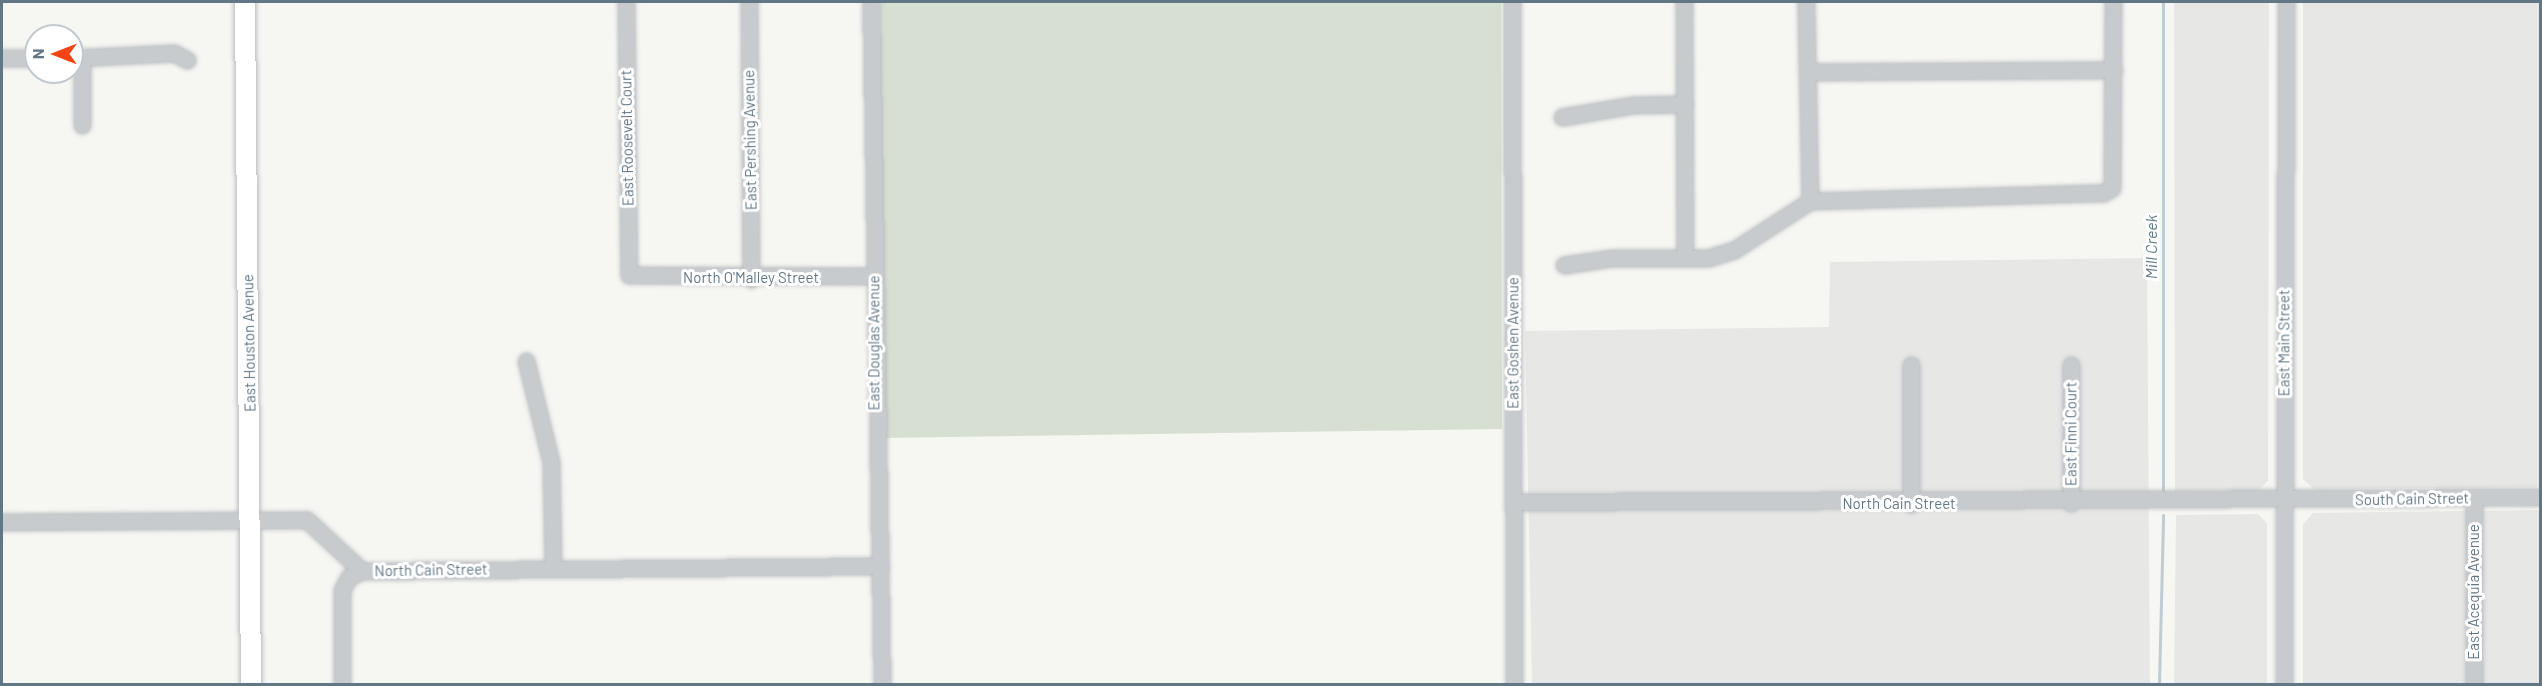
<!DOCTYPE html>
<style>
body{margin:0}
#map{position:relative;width:2542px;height:686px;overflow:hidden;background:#f6f6f2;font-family:Barlow,sans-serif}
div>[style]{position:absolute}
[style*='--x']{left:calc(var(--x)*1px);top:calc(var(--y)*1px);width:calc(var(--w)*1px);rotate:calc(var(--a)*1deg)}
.built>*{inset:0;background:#e7e8e6}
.green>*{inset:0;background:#d7dfd3}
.stream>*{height:3px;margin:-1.5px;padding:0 1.5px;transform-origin:1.5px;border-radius:1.5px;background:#bfccd1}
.roads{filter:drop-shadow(0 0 2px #b8bcc0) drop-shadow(0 0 2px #b8bcc0)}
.minor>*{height:15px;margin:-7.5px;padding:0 7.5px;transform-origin:7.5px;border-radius:7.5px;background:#c8cbce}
.major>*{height:20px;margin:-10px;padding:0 10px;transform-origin:10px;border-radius:10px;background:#fff}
span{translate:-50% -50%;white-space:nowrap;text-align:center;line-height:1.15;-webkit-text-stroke:6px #fff;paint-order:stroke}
.street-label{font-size:15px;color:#627786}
.water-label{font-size:16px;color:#5e7a83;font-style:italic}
.frame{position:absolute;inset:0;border:3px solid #627786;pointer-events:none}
.north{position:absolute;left:24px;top:24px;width:60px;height:60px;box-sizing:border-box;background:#fff;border:2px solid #c0c9cf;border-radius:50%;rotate:270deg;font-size:16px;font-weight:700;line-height:24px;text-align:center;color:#627786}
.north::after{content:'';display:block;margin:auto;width:21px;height:27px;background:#f44315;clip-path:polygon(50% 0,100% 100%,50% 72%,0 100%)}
</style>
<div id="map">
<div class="built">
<i style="clip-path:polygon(2174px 2px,2269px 2px,2268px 481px,2258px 490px,2175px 491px)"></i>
<i style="clip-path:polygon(2303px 2px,2540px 2px,2540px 487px,2314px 489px,2303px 479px)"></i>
<i style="clip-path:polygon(2147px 258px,2150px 684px,1532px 684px,1525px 331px,1829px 327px,1830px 262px)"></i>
<i style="clip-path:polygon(2540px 510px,2540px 684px,2303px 684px,2303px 524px,2313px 513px)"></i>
<i style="clip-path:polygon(2258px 514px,2267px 523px,2267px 684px,2174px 684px,2176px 515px)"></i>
</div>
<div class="green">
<i style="clip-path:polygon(880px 2px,1501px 2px,1502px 429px,881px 438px)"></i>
</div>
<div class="stream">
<i style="--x:2163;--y:2;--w:490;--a:90"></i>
<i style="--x:2159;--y:684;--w:169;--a:-88.6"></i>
</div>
<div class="roads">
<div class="minor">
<i style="--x:626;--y:2;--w:273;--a:89.4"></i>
<i style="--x:629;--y:275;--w:244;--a:0.2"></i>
<i style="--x:749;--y:2;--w:277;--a:89.6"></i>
<i style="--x:871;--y:2;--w:682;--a:89.08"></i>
<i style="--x:1512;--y:2;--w:682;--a:89.83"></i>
<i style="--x:1684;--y:2;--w:255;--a:89.8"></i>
<i style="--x:2;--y:58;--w:34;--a:0"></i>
<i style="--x:72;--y:58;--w:102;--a:-2.8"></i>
<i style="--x:174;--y:53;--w:15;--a:28"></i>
<i style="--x:1807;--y:72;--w:307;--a:-0.4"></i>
<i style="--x:1562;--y:117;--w:73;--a:-9.5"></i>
<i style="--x:1634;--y:105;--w:51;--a:-1.1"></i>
<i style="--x:82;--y:125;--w:67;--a:-90"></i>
<i style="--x:1810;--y:201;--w:293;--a:-1.6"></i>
<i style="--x:2103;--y:193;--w:10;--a:-29"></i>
<i style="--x:2112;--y:188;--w:186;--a:-89.7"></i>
<i style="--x:1564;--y:265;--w:49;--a:-8.3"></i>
<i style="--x:1612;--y:258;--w:96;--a:0"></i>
<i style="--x:1708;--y:258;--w:27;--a:-17"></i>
<i style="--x:1734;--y:250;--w:90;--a:-32.8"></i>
<i style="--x:1810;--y:201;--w:199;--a:-91.2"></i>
<i style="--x:526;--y:361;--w:104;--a:76.1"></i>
<i style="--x:551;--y:462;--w:107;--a:88.9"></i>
<i style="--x:1911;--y:365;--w:139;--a:90"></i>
<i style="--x:1514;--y:502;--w:1026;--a:-0.28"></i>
<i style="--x:2071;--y:503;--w:138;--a:-90"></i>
<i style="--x:2;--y:522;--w:305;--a:-0.4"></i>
<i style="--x:307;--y:520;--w:75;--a:42.8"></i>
<i style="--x:362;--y:571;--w:519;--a:-0.55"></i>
<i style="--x:342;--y:684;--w:94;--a:-90"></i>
<i style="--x:342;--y:590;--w:15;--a:-62"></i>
<i style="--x:349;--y:577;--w:14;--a:-25"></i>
<i style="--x:2284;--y:684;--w:682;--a:-89.83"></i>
<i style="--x:2474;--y:684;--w:185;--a:-90"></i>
</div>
<div class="major">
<i style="--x:245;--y:2;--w:682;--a:89.5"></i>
</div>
</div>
<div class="street-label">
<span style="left:627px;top:138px;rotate:-91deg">East Roosevelt Court</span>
<span style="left:750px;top:140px;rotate:-91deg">East Pershing Avenue</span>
<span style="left:751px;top:278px">North O'Malley Street</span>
<span style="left:249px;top:343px;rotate:-91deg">East Houston Avenue</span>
<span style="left:874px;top:343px;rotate:-90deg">East Douglas Avenue</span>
<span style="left:1513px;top:343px;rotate:-90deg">East Goshen Avenue</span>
<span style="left:2284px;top:343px;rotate:-90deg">East Main Street</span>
<span style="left:2071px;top:434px;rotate:-90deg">East Finni Court</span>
<span style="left:2412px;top:499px;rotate:-1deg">South Cain Street</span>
<span style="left:1899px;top:504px">North Cain Street</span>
<span style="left:431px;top:570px;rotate:-1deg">North Cain Street</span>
<span style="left:2474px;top:592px;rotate:-90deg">East Acequia Avenue</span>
</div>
<div class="water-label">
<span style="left:2151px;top:247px;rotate:-90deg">Mill Creek</span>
</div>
<div class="frame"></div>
<div class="north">N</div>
</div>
